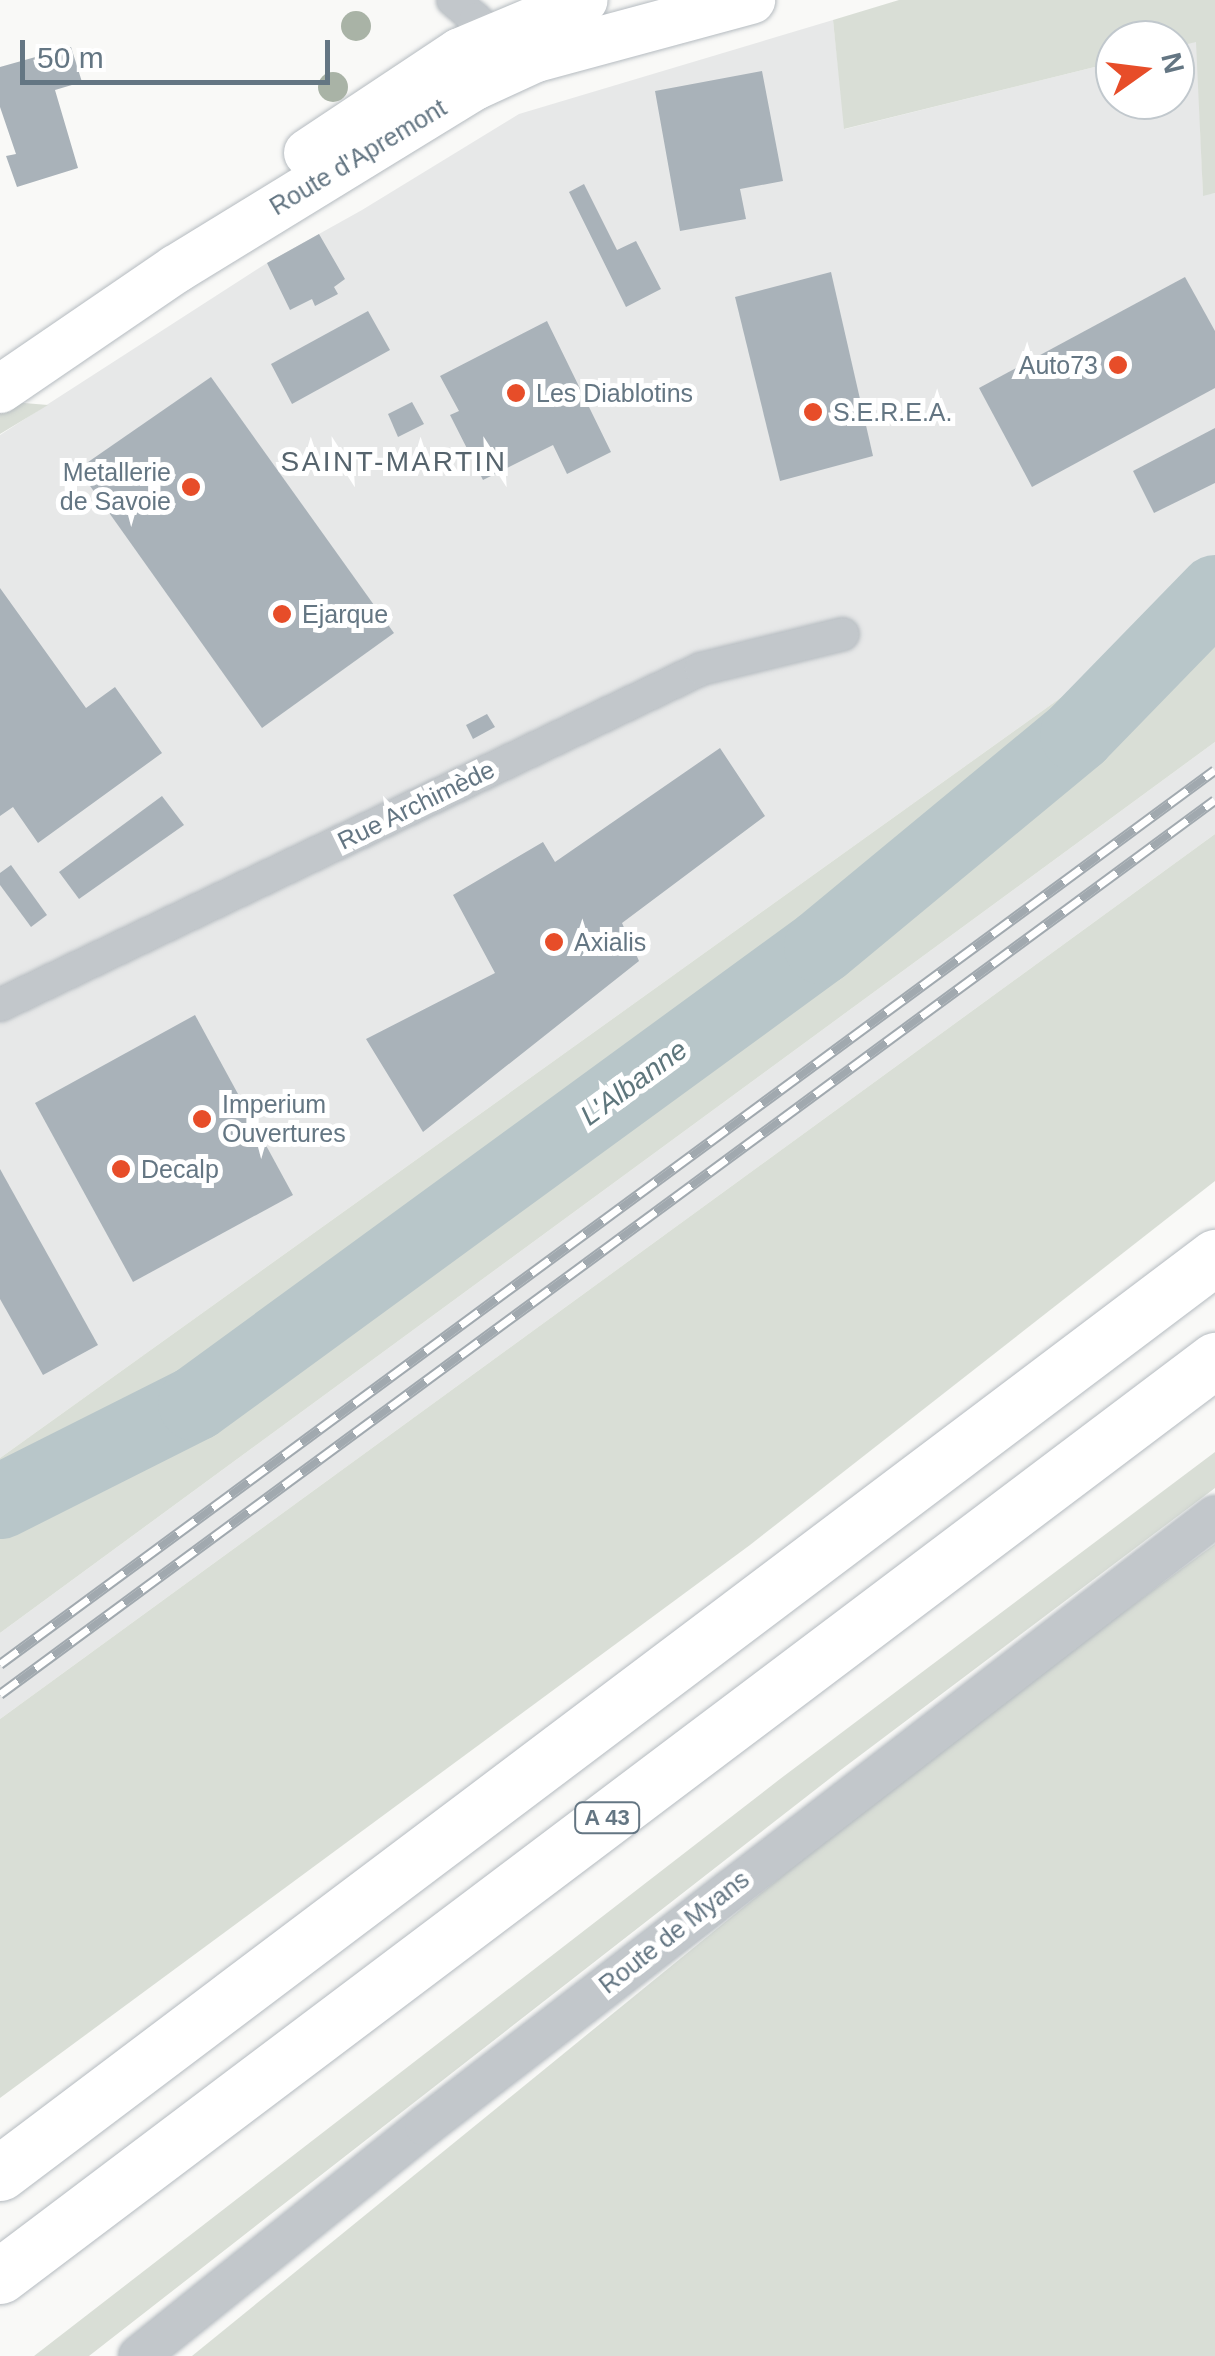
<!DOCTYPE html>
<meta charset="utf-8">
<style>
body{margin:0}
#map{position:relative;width:1215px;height:2356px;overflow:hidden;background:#f9f9f7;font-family:Arial,sans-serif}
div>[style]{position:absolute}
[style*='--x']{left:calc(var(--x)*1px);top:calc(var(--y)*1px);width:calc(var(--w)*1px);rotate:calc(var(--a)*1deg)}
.built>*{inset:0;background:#e7e8e8}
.green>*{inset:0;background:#d9ded6}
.river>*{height:75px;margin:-37.5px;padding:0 37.5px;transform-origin:37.5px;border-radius:37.5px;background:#b8c6c9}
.building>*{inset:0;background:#a9b2b9}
.roads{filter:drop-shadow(0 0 2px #b5bbc0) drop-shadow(0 0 2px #b5bbc0)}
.minor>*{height:32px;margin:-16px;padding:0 16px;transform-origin:16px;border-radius:16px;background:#c2c7cb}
.tertiary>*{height:40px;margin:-20px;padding:0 20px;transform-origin:20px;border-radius:20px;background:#c2c7cb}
.secondary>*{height:48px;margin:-24px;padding:0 24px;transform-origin:24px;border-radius:24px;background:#fff}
.motorway>*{height:55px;margin:-27.5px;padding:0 27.5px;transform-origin:27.5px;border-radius:27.5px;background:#fff}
.rail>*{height:11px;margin-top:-5.5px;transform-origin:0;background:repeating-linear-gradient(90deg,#fff 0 22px,#a1a9af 0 44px);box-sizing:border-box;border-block:2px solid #a1a9af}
.trees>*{width:30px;height:30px;margin:-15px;border-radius:50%;background:#a9b3a6}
.dots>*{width:28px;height:28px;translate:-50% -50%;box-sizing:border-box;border:5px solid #fff;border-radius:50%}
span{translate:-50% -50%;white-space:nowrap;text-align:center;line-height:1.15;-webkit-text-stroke:10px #fff;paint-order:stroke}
.shield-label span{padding:2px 8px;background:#fff;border:2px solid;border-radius:8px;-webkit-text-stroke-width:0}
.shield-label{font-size:22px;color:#647683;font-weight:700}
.street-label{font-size:25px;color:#647683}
.poi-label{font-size:25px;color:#647683}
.right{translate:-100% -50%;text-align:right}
.left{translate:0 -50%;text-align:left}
.neighbourhood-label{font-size:28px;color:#56646d;letter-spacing:2.5px}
.water-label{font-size:28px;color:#5e767c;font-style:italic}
.north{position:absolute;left:1095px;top:20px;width:100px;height:100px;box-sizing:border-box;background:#fff;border:2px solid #c1c8cd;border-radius:50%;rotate:76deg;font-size:28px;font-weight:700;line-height:40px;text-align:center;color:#647683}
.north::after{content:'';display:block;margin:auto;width:35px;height:45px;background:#e74d29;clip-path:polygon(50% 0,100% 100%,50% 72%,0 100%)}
.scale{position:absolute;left:20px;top:40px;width:310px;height:45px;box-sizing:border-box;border:5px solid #647683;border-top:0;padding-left:12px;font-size:30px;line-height:35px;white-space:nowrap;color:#647683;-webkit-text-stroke:8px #fff;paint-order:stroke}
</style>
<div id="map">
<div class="built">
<i style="clip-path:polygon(833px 20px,845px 129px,1115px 62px,1115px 100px,1175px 100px,1175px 47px,1197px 41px,1203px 195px,1215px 193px,1215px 587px,0 1458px,0 435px,267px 263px,362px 210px,519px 114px)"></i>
<i style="clip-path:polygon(1215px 742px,1215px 834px,0 1719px,0 1633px)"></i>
</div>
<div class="green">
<i style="clip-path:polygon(899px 0,1215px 0,1215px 193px,1203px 196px,1196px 42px,1175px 47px,1175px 40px,1115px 40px,1115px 62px,844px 129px,833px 20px)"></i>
<i style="clip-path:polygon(0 401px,48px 405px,0 434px)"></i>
<i style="clip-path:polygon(1215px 587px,1215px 742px,0 1633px,0 1458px)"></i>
<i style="clip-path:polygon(1215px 834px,1215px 1181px,750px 1545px,0 2098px,0 1719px)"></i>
<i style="clip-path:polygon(1215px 1452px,1215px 1488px,842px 1769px,89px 2356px,34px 2356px,780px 1779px)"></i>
<i style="clip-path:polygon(1215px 1544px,1215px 2356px,192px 2356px,938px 1749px)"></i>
</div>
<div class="river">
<i style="--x:0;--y:1501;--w:218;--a:-26.7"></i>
<i style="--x:195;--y:1403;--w:775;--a:-36.13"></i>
<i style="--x:821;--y:946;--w:332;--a:-39.6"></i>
<i style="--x:1077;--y:734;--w:198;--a:-45.8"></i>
</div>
<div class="building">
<i style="clip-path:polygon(71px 47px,82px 82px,55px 90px,78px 168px,17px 187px,6px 156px,16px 154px,0 107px,0 67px)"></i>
<i style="clip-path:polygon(762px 71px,783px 181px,740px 189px,746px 219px,680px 231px,655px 91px)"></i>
<i style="clip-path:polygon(584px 184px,617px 250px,636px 241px,661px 289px,626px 307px,569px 192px)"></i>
<i style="clip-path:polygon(319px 234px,345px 279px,334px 287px,338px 294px,315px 306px,312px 299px,290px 310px,267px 263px)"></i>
<i style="clip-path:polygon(831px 272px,873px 456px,780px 481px,735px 297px)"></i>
<i style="clip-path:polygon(1185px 277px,1215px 331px,1215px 388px,1032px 487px,979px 388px)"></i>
<i style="clip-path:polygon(368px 311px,390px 350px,292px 404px,271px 364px)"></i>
<i style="clip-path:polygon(547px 321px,611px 452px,567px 474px,553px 445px,483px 480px,450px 415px,459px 411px,440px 376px)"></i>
<i style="clip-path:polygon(211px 377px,394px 633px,262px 728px,78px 469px)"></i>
<i style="clip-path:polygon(412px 402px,424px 424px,398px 437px,388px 414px)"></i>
<i style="clip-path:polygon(1215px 428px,1215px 483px,1154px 513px,1133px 471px)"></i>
<i style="clip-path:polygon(0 588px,86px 708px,115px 687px,162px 753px,38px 843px,13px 807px,0 816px)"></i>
<i style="clip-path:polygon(487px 714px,495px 727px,473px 739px,466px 725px)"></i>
<i style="clip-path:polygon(720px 748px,765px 816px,622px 923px,639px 961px,423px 1132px,366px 1039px,495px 973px,453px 895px,543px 842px,555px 862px)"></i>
<i style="clip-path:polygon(162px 796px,184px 825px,79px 899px,59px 872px)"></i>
<i style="clip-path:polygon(11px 865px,47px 915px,31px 927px,0 885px,0 873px)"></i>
<i style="clip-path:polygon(195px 1015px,293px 1195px,133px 1282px,35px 1103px)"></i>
<i style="clip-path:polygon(0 1169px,98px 1345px,43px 1375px,0 1299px)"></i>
</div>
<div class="roads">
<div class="minor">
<i style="--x:453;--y:0;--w:30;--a:40"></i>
<i style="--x:476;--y:19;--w:42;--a:54.8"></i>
<i style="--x:0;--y:1005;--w:777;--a:-25.61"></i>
<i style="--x:701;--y:669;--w:146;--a:-13.8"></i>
</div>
<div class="tertiary">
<i style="--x:139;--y:2356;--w:367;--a:-38.8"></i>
<i style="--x:425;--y:2126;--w:998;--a:-37.67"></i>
</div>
<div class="secondary">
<i style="--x:308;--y:153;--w:182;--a:-33.6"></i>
<i style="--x:460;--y:52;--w:134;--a:-22.8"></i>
<i style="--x:0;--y:389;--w:213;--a:-34.3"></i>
<i style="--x:176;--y:269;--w:351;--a:-31.5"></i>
<i style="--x:475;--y:86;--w:67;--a:-24.7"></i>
<i style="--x:536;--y:58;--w:223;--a:-15.1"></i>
</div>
<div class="motorway">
<i style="--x:0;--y:2173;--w:1522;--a:-37.01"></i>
<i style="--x:0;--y:2276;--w:1522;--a:-37.01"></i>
</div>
</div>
<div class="rail">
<i style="--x:0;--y:1664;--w:1508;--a:-36.35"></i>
<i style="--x:0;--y:1694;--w:1508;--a:-36.35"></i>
</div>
<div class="trees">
<i style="left:356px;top:26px"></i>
<i style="left:333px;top:87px"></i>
</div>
<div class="dots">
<i style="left:1118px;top:365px;background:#e74d29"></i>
<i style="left:516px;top:393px;background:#e74d29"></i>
<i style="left:813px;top:412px;background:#e74d29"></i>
<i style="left:191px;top:487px;background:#e74d29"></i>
<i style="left:282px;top:614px;background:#e74d29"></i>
<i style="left:554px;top:942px;background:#e74d29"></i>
<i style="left:202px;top:1119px;background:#e74d29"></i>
<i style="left:121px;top:1169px;background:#e74d29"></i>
</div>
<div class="shield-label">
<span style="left:607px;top:1818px">A 43</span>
</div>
<div class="street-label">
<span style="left:358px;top:157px;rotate:-31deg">Route d'Apremont</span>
<span style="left:416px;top:805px;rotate:-26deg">Rue Archimède</span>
<span style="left:674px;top:1932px;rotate:-38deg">Route de Myans</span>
</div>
<div class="poi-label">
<span class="right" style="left:1098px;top:365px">Auto73</span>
<span class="left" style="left:536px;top:393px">Les Diablotins</span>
<span class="left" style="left:833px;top:412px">S.E.R.E.A.</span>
<span class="right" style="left:171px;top:487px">Metallerie<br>de Savoie</span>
<span class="left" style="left:302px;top:614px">Ejarque</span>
<span class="left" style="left:574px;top:942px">Axialis</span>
<span class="left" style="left:222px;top:1119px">Imperium<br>Ouvertures</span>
<span class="left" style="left:141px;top:1169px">Decalp</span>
</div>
<div class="neighbourhood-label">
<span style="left:394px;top:462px">SAINT-MARTIN</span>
</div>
<div class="water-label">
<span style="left:634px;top:1083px;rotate:-36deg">L'Albanne</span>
</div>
<div class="north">N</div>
<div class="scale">50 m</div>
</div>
